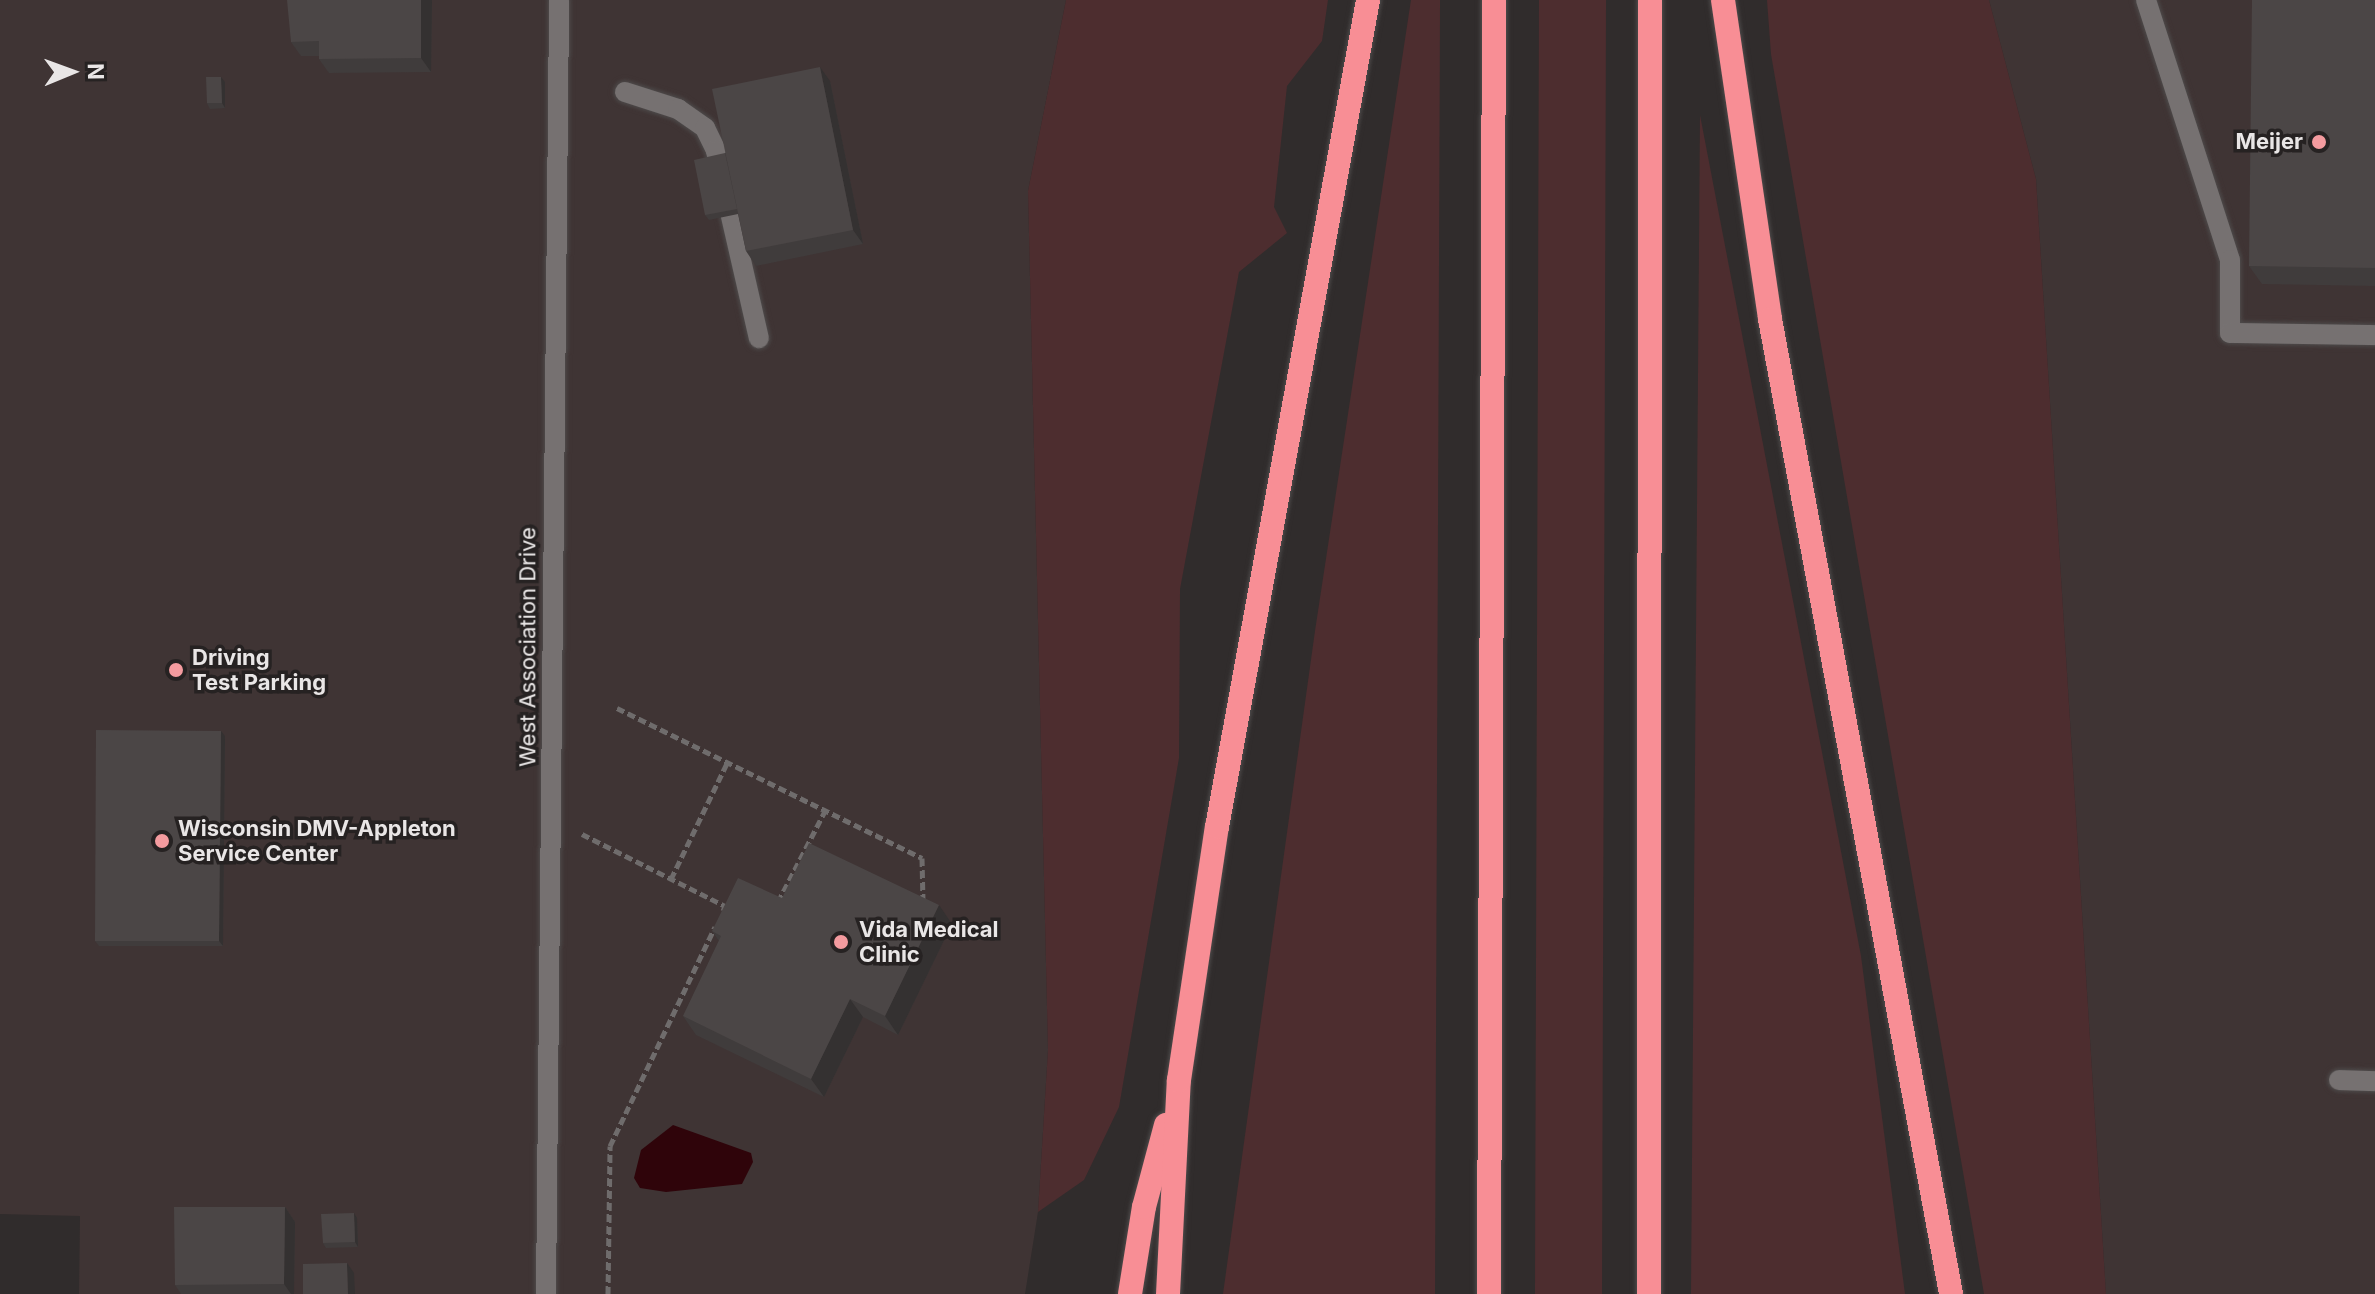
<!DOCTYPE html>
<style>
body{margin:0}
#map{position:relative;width:2375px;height:1294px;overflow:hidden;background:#302c2c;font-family:Inter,sans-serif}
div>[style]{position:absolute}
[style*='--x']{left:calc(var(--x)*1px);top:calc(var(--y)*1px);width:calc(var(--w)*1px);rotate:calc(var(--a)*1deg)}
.built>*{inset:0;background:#3f3434}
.green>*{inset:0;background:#4d2d2f}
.water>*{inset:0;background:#2f040a}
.path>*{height:5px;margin-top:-2.5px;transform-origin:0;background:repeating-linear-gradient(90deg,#6f6c6c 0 8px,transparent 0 12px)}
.roads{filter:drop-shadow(0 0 2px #4e4b4b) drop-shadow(0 0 2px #4e4b4b)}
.lane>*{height:20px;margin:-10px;padding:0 10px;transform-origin:10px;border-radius:10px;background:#767171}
.street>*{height:20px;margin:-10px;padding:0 10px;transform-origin:10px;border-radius:10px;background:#767171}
.highway>*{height:24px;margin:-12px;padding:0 12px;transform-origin:12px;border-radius:12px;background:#f88e95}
.wall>*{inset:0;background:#403c3c}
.shaded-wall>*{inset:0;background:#343131}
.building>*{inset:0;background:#4b4646}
.dots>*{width:22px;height:22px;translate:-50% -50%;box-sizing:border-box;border:4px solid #262222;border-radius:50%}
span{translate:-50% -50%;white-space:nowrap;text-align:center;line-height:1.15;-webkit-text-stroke:7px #262222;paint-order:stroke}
.poi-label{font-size:22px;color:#e9e6e6;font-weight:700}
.right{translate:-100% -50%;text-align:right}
.left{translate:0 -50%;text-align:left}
.street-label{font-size:22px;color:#e9e6e6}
.north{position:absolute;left:32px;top:32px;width:80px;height:80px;-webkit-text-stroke:6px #262222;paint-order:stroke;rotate:89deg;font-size:22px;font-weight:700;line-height:32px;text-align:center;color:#e9e6e6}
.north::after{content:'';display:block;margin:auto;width:28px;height:36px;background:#e9e6e6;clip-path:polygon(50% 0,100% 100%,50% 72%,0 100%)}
</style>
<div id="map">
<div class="built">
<i style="clip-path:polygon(0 0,1066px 0,1028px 191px,1048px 1050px,1038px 1212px,1025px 1294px,79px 1294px,80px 1216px,0 1214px)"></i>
<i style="clip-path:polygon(1989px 0,2375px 0,2375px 1294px,2106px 1294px,2036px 179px)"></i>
</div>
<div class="green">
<i style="clip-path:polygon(1066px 0,1328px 0,1322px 41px,1287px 86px,1274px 207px,1287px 233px,1239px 272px,1180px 589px,1179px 758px,1119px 1107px,1084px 1180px,1038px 1212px,1048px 1050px,1028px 191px)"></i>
<i style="clip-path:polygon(1411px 0,1440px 0,1435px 1294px,1223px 1294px,1315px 631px)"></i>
<i style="clip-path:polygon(1539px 0,1606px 0,1602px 1294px,1535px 1294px)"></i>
<i style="clip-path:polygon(1767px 0,1989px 0,2036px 179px,2106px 1294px,1984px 1294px,1771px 54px)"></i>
<i style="clip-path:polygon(1700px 115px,1861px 956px,1905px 1294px,1691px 1294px)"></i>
</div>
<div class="water">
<i style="clip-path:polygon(673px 1125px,751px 1153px,753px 1162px,742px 1184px,666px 1192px,640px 1188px,634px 1178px,641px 1150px)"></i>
</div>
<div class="path">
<i style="--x:617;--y:708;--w:340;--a:26.2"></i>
<i style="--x:922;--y:858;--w:44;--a:88.7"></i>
<i style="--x:582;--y:834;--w:160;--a:26.7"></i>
<i style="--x:725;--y:906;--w:5;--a:112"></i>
<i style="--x:671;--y:879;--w:129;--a:-64.2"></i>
<i style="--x:778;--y:902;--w:102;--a:-62.7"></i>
<i style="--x:608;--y:1294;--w:148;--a:-89.2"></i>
<i style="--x:610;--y:1146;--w:243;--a:-64.4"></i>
</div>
<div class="roads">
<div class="lane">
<i style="--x:2146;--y:0;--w:273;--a:72.1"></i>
<i style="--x:2230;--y:260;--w:73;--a:90"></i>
<i style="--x:2230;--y:333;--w:145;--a:0.8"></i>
<i style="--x:625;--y:92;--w:56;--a:17.8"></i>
<i style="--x:678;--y:109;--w:33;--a:35"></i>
<i style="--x:705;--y:128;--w:25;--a:64"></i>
<i style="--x:716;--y:151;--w:192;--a:77.1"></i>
<i style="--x:2339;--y:1080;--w:36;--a:2"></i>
</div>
<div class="street">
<i style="--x:546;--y:1294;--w:1294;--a:-89.42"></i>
</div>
<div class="highway">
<i style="--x:1723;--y:0;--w:322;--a:81.6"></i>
<i style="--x:1770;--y:319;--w:992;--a:79.48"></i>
<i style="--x:1130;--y:1294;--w:88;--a:-80.9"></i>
<i style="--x:1144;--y:1207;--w:85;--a:-75"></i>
<i style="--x:1168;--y:1294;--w:214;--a:-87.1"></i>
<i style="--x:1179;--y:1080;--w:256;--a:-81.5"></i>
<i style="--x:1217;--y:827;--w:841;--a:-79.65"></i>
<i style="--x:1489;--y:1294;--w:1294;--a:-89.78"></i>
<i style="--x:1649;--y:1294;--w:1294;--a:-89.96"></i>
</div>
</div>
<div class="wall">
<i style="clip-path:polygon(432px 0,431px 72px,329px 73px,319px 59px,319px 56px,301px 56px,291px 42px)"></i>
<i style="clip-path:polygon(2375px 0,2375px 286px,2262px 284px,2249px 266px)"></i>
<i style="clip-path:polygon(830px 81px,863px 244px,756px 266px,746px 251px,738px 214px,709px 220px,705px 215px,725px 153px)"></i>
<i style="clip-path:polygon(225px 82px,225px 108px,210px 109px,207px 103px)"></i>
<i style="clip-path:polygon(225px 736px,223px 946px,99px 946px,95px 941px)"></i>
<i style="clip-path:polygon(952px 924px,898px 1035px,863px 1017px,824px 1097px,696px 1035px,683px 1016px,719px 941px,712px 931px)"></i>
<i style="clip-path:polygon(285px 1207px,295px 1222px,294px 1294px,181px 1294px,175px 1285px)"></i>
<i style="clip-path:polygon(357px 1218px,358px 1247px,326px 1248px,323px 1243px)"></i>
</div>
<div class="shaded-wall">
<i style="clip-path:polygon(421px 0,432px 0,431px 72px,421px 58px)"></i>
<i style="clip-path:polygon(820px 67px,830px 81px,863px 244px,853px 230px)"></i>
<i style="clip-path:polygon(221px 77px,225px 82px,225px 108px,222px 103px)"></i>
<i style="clip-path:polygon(221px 731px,225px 736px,223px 946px,219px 941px)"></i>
<i style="clip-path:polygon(939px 905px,952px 924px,898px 1035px,885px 1016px)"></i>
<i style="clip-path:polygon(850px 999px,863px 1017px,824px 1097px,811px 1079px)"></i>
<i style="clip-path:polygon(285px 1207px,295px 1222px,294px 1294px,291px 1294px,284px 1284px)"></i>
<i style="clip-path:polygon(354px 1213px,357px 1218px,358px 1247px,355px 1242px)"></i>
<i style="clip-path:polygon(347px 1263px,354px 1273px,355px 1294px,348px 1294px)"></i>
</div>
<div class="building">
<i style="clip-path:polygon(287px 0,421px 0,421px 58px,319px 59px,319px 41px,291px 42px)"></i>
<i style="clip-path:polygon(2252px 0,2375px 0,2375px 268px,2249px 266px)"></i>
<i style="clip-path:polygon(820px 67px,853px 230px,746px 251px,712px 89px)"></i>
<i style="clip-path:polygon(206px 77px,221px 77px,222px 103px,207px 103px)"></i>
<i style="clip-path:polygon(725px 153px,737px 209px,705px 215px,694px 160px)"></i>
<i style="clip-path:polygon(96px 730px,221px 731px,219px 941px,95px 941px)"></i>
<i style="clip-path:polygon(809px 843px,939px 905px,885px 1016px,850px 999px,811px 1079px,683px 1016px,721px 936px,712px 931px,738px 878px,782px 898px)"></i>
<i style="clip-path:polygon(174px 1207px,285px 1207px,284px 1284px,175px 1285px)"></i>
<i style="clip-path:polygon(354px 1213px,355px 1242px,323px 1243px,321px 1214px)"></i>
<i style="clip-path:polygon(347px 1263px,348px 1294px,303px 1294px,303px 1264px)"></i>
</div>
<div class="dots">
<i style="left:2319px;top:142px;background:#f49b9f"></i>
<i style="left:176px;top:670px;background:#f49b9f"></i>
<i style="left:162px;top:841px;background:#f49b9f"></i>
<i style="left:841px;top:942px;background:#f49b9f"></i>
</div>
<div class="poi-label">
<span class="right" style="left:2303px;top:142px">Meijer</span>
<span class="left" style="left:192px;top:670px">Driving<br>Test Parking</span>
<span class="left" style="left:178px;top:841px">Wisconsin DMV-Appleton<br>Service Center</span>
<span class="left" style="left:859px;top:942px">Vida Medical<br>Clinic</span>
</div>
<div class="street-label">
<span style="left:528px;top:647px;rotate:-90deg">West Association Drive</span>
</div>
<div class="north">N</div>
</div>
